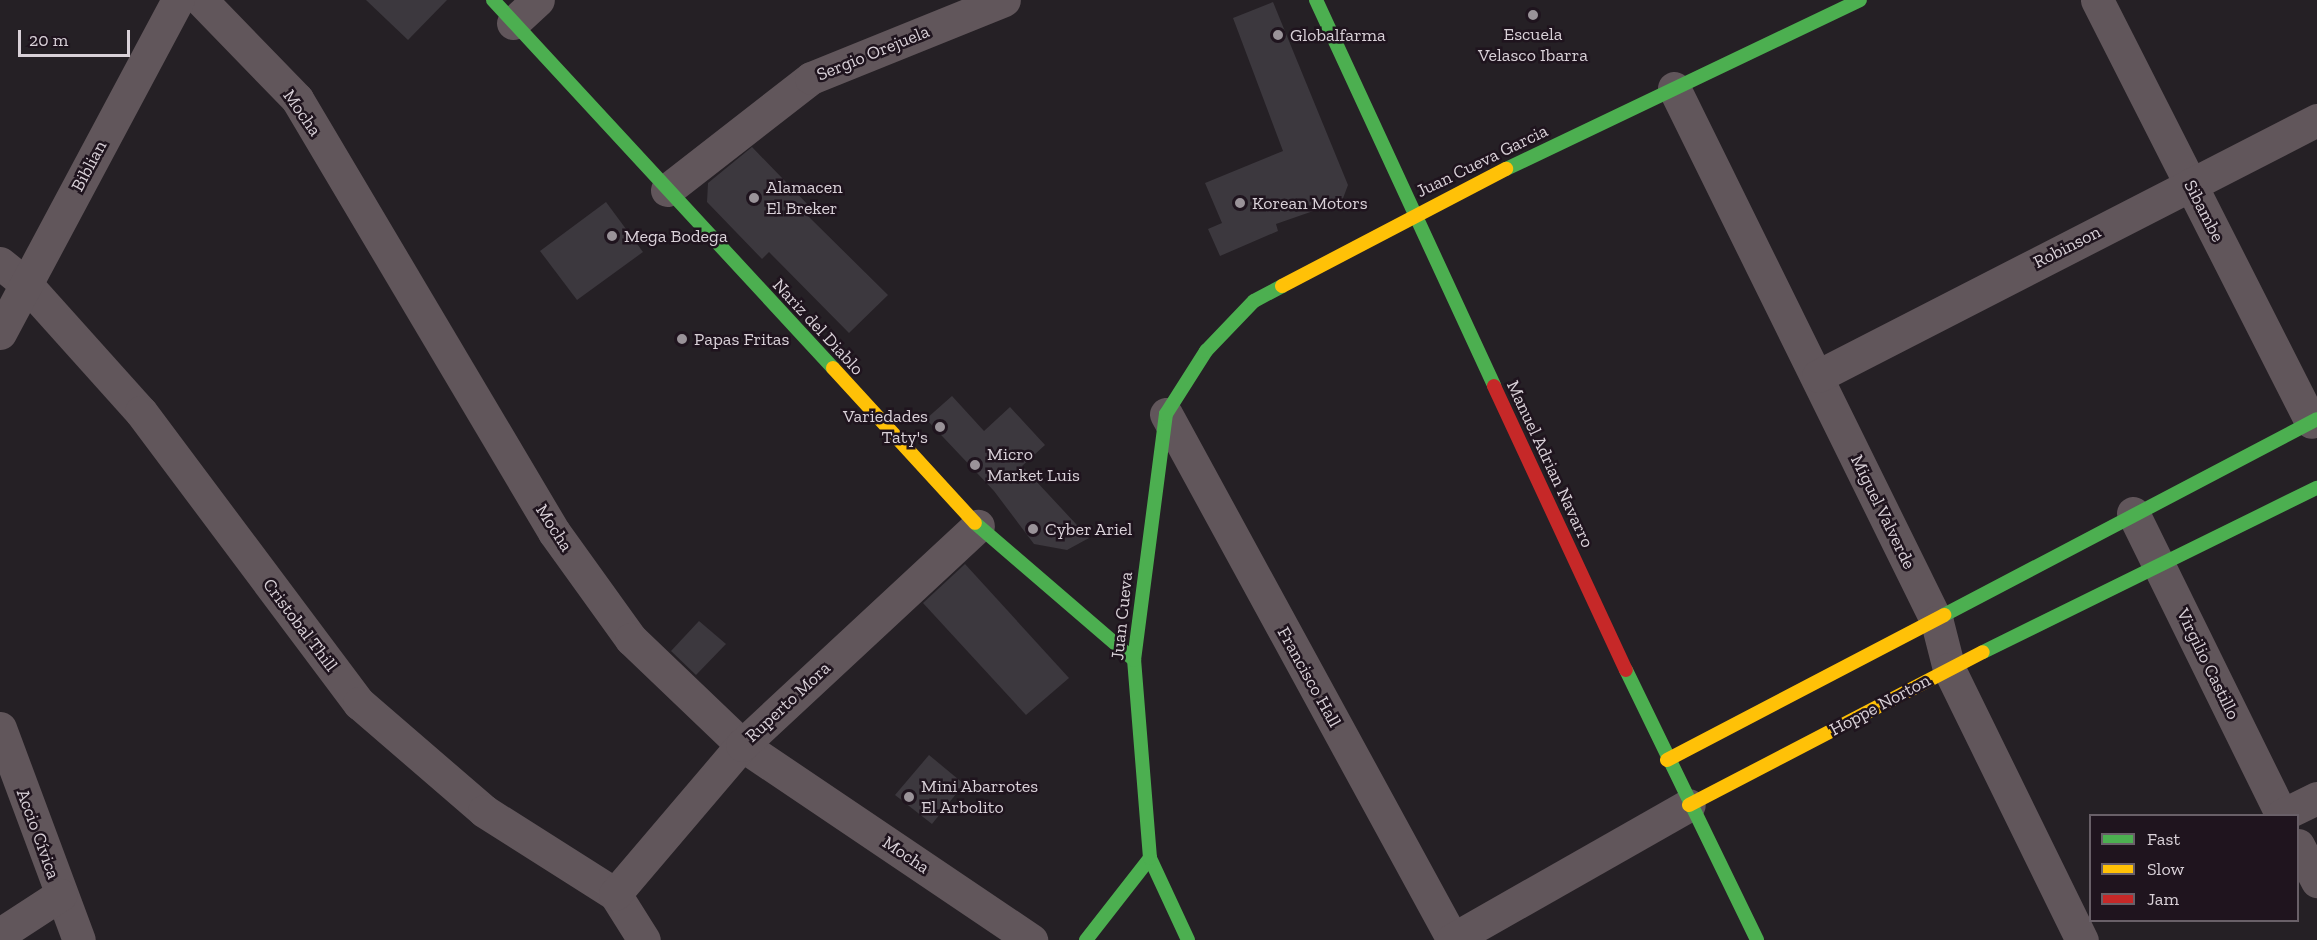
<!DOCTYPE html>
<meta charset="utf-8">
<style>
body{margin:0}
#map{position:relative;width:2317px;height:940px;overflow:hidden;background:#252025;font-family:"Zilla Slab",serif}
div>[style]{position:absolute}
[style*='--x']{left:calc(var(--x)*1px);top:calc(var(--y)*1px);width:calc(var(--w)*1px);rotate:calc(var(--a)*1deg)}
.building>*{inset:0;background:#3c383e}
.street>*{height:33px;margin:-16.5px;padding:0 16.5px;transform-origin:16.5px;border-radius:16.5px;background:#61565b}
.fast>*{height:14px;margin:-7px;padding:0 7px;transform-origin:7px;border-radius:7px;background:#4caf50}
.slow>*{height:14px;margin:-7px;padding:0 7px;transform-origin:7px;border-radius:7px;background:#ffc107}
.jam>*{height:14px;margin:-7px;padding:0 7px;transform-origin:7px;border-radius:7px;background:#c62828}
.dots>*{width:16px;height:16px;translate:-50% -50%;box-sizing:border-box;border:3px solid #1f141e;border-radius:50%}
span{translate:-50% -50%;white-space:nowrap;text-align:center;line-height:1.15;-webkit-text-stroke:5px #1f141e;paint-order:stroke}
.poi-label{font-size:18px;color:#d9d1d8}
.left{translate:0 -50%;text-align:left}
.right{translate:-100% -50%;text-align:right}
.street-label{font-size:18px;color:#d9d1d8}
.legend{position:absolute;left:2089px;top:814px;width:210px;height:108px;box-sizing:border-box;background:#1f141e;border:2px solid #696068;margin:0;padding:8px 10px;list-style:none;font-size:18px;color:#d9d1d8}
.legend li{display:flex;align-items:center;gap:12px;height:30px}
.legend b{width:30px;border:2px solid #696068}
.scale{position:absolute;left:18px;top:30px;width:112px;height:27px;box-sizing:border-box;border:3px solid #d9d1d8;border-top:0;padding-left:8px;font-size:18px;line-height:21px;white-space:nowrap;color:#d9d1d8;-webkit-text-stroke:4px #1f141e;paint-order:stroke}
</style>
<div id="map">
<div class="building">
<i style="clip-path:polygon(366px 0,447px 0,408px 40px)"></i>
<i style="clip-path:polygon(1273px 2px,1348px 185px,1342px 201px,1276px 224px,1278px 231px,1220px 256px,1208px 229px,1222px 223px,1205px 183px,1283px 151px,1233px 18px)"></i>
<i style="clip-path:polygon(752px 147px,813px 210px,807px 215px,888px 295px,849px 333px,769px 252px,762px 259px,707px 202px,708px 183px)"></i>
<i style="clip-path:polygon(606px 202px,643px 252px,577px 300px,540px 251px)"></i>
<i style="clip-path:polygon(952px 396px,984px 431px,1010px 407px,1045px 445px,1022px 466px,1089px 538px,1067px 550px,1034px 544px,994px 491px,926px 419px)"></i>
<i style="clip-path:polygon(965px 564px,1069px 678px,1026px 715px,923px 603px)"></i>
<i style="clip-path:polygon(699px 621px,726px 644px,696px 675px,671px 651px)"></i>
<i style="clip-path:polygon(929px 755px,964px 784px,932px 824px,895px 795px)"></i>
</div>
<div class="street">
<i style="--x:201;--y:0;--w:138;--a:45.9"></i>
<i style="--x:297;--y:99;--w:504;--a:59.31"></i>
<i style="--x:554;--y:532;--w:132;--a:54.3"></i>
<i style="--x:631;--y:639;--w:153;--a:43.7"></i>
<i style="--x:742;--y:745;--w:349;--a:34"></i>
<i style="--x:2097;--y:0;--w:473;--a:63.1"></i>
<i style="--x:513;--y:23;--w:34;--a:-43"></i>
<i style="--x:1674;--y:88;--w:595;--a:63.78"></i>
<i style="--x:1937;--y:622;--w:49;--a:75.7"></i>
<i style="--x:1949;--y:669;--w:302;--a:63.9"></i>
<i style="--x:667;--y:190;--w:182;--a:-37.9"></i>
<i style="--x:811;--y:78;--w:208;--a:-22"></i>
<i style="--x:0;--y:263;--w:33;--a:39"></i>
<i style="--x:26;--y:284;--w:172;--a:48.1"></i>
<i style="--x:141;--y:412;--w:364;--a:53.2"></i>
<i style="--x:359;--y:703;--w:165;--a:40.8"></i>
<i style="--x:484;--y:811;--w:155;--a:32.4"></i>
<i style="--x:615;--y:894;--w:54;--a:57.8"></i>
<i style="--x:0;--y:333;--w:378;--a:-61.9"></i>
<i style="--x:1818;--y:376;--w:561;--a:-27.16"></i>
<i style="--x:1166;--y:414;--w:599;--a:61.38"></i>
<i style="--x:2133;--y:513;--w:338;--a:63.8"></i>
<i style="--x:0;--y:728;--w:226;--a:69.6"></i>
<i style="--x:2282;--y:815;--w:39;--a:-26"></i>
<i style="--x:2298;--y:845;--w:41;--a:62.2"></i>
<i style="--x:615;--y:894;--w:196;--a:-49.6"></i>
<i style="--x:742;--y:745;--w:322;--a:-42.9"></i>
<i style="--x:0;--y:934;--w:72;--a:-33"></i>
<i style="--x:1453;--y:939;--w:271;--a:-29.6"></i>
</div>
<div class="fast">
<i style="--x:493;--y:0;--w:501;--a:47.26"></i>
<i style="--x:1316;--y:0;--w:425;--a:65.2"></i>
<i style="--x:1506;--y:169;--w:392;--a:-25.5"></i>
<i style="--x:975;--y:523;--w:210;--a:40.7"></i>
<i style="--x:1944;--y:615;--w:421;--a:-27.7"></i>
<i style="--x:1983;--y:652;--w:372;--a:-26.2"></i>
<i style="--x:1626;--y:670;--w:300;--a:64.1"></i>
<i style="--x:1086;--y:940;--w:104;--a:-52"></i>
<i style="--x:1188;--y:940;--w:90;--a:-114.9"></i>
<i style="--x:1150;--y:858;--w:199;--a:-94.6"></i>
<i style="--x:1134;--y:660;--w:248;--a:-82.6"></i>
<i style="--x:1166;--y:414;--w:75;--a:-57.6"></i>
<i style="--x:1206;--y:351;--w:69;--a:-46.2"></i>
<i style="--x:1254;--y:301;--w:32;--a:-28"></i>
</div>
<div class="slow">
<i style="--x:1282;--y:286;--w:253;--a:-27.6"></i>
<i style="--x:833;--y:368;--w:210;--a:47.5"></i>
<i style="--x:1667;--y:760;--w:313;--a:-27.6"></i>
<i style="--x:1689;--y:805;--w:331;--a:-27.5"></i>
</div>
<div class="jam">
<i style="--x:1494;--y:386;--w:313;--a:65.1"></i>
</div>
<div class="dots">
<i style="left:1533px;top:15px;background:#9a9399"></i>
<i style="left:1278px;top:35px;background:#9a9399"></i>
<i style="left:754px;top:198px;background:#9a9399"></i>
<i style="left:1240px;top:203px;background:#9a9399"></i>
<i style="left:612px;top:236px;background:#9a9399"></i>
<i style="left:682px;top:339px;background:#9a9399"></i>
<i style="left:940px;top:427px;background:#9a9399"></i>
<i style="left:975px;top:465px;background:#9a9399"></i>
<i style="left:1033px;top:529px;background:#9a9399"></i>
<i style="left:909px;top:797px;background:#9a9399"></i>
</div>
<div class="poi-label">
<span class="left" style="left:1290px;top:35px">Globalfarma</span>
<span style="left:1533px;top:45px">Escuela<br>Velasco Ibarra</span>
<span class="left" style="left:766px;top:198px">Alamacen<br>El Breker</span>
<span class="left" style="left:1252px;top:203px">Korean Motors</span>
<span class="left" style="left:624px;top:236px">Mega Bodega</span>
<span class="left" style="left:694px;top:339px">Papas Fritas</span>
<span class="right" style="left:928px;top:427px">Variedades<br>Taty's</span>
<span class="left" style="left:987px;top:465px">Micro<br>Market Luis</span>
<span class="left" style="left:1045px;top:529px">Cyber Ariel</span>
<span class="left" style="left:921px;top:797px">Mini Abarrotes<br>El Arbolito</span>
</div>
<div class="street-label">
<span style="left:873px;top:53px;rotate:-22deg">Sergio Orejuela</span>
<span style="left:302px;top:113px;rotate:55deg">Mocha</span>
<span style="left:1482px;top:161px;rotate:-26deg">Juan Cueva Garcia</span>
<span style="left:89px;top:166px;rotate:-62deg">Biblian</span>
<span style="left:2204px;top:211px;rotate:63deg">Sibambe</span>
<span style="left:2067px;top:247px;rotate:-27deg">Robinson</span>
<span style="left:818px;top:327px;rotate:47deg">Nariz del Diablo</span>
<span style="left:1550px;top:464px;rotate:65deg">Manuel Adrian Navarro</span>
<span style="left:1883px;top:512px;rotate:64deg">Miguel Valverde</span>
<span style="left:554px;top:528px;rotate:57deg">Mocha</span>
<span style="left:1122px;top:616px;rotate:-84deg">Juan Cueva</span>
<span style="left:300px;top:625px;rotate:53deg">Cristobal Thill</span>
<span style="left:2208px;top:664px;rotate:64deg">Virgilio Castillo</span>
<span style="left:1309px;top:677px;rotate:61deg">Francisco Hall</span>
<span style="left:788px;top:702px;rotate:-43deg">Ruperto Mora</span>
<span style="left:1880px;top:705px;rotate:-28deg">Hoppe Norton</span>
<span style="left:38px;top:834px;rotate:70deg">Accio Cívica</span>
<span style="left:906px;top:855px;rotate:34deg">Mocha</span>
</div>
<ul class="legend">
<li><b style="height:8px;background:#4caf50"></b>Fast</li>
<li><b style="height:8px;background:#ffc107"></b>Slow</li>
<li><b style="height:8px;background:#c62828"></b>Jam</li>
</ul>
<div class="scale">20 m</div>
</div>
